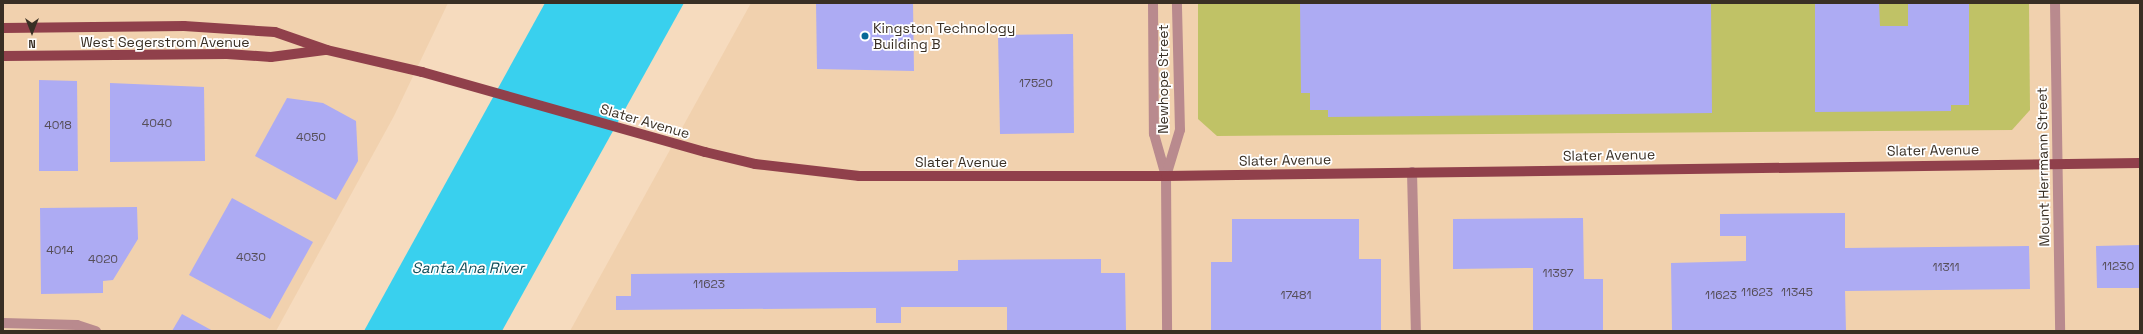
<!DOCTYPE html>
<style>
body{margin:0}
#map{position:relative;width:2143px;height:334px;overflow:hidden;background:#f6dbbe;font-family:"Space Grotesk",sans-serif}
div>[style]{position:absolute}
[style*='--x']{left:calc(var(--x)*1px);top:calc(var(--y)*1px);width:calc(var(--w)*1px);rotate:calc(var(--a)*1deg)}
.built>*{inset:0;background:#f1d1ae}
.green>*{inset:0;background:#c0c266}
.water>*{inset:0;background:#39d0ee}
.building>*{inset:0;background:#adabf3}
.minor>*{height:10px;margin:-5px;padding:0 5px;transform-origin:5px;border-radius:5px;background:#b98a8e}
.major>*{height:10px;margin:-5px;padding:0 5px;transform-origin:5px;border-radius:5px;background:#90404b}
.dots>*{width:11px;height:11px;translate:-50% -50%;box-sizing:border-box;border:2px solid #fff;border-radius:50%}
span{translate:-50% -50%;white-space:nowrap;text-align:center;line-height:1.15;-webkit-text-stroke:3.5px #fff;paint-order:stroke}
.number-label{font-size:12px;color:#564e58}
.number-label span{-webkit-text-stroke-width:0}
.poi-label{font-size:14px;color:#392f24}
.left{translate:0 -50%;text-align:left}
.street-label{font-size:14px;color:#392f24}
.water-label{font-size:15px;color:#0f4e5a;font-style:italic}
.frame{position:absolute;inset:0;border:4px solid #392f24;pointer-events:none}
.north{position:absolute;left:12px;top:12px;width:40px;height:40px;-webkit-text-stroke:3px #fff;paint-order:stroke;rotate:180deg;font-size:11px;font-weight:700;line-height:16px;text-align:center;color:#392f24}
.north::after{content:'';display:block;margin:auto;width:14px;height:18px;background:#392f24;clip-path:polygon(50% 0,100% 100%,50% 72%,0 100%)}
</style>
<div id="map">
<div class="built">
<i style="clip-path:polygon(3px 3px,448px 3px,394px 116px,276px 331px,3px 331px)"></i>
<i style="clip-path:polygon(751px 3px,2140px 3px,2140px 331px,570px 331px)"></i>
</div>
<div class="green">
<i style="clip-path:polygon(1198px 3px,2029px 3px,2030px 110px,2012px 130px,1217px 136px,1198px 119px)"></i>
</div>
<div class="water">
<i style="clip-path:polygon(545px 3px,684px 3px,502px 331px,364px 331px)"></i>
</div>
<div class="building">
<i style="clip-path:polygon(816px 3px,913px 3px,914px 71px,817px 69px)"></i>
<i style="clip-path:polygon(1300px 3px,1711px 3px,1712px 113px,1328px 117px,1328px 110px,1310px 110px,1310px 93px,1301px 93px)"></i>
<i style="clip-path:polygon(1815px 3px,1879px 3px,1880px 26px,1908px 26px,1908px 3px,1969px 3px,1969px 105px,1951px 105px,1951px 111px,1815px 112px)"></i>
<i style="clip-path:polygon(1073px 34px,1074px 133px,1000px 134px,998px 35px)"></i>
<i style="clip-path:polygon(39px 80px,77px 81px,78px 171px,39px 171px)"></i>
<i style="clip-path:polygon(110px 83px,204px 87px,205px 161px,110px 162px)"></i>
<i style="clip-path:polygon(287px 98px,323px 103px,356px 121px,358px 161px,336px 200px,255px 156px)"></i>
<i style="clip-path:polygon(232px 198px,313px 242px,270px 319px,189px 275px)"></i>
<i style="clip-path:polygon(137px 207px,138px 239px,113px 280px,103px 281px,103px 293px,41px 294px,40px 208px)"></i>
<i style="clip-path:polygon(1845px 213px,1845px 248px,2029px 246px,2030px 289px,1845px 291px,1846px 331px,1672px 331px,1671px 263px,1746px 261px,1746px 236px,1720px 236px,1720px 214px)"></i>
<i style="clip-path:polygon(1583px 218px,1584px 279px,1603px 279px,1603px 331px,1533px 331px,1533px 268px,1453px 269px,1453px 219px)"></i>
<i style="clip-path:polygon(1232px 219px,1359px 219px,1359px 259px,1381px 259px,1381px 331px,1211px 331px,1211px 262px,1232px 262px)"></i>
<i style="clip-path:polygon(2140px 245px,2140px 288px,2097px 288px,2096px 246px)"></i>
<i style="clip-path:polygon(1101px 259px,1101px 273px,1125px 273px,1126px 331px,1007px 331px,1007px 307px,901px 307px,901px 323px,876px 323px,876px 308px,616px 310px,616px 296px,631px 296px,631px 274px,958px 271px,958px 260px)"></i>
<i style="clip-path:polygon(182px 314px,213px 331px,172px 331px)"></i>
</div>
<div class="minor">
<i style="--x:1153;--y:3;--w:131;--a:89.6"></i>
<i style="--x:1154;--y:134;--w:44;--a:74.1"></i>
<i style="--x:1166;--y:176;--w:155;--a:89.6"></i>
<i style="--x:2055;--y:3;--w:328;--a:89.1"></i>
<i style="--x:1412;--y:172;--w:159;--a:88.6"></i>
<i style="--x:1166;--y:176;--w:48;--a:-73.1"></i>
<i style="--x:1180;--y:130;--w:127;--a:-91.4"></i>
<i style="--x:3;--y:323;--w:74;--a:1.5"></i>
<i style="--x:77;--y:325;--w:20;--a:18"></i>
</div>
<div class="major">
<i style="--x:3;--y:28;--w:181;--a:-0.6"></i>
<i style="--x:184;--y:26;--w:91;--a:3.8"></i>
<i style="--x:275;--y:32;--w:55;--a:19.1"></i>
<i style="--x:327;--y:50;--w:98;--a:13"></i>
<i style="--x:422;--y:72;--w:294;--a:15.8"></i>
<i style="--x:705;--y:152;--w:51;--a:13.5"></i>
<i style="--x:755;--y:164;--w:105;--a:6.6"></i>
<i style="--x:859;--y:176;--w:307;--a:0"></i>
<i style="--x:1166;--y:176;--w:974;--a:-0.76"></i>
<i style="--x:3;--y:56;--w:224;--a:-0.5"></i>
<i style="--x:227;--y:54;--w:44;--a:3.9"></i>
<i style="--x:271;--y:57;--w:54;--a:-7.4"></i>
</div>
<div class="dots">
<i style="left:865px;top:36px;background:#066897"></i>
</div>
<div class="number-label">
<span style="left:1036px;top:84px">17520</span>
<span style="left:157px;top:124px">4040</span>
<span style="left:58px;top:126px">4018</span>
<span style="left:311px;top:138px">4050</span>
<span style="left:60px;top:251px">4014</span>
<span style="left:251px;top:258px">4030</span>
<span style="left:103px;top:260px">4020</span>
<span style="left:2118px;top:267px">11230</span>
<span style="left:1946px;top:268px">11311</span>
<span style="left:1558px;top:274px">11397</span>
<span style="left:709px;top:285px">11623</span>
<span style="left:1757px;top:293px">11623</span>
<span style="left:1797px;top:293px">11345</span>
<span style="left:1296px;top:296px">17481</span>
<span style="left:1721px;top:296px">11623</span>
</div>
<div class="poi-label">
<span class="left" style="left:873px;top:36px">Kingston Technology<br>Building B</span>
</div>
<div class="street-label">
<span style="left:165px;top:42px">West Segerstrom Avenue</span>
<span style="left:1163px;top:79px;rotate:-90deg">Newhope Street</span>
<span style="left:645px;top:121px;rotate:16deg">Slater Avenue</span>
<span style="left:1933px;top:150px;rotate:-1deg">Slater Avenue</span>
<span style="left:1609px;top:155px;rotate:-1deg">Slater Avenue</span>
<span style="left:1285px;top:160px;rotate:-1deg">Slater Avenue</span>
<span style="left:961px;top:162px">Slater Avenue</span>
<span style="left:2043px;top:167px;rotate:-91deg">Mount Herrmann Street</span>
</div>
<div class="water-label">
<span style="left:468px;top:268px">Santa Ana River</span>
</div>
<div class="frame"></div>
<div class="north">N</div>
</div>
